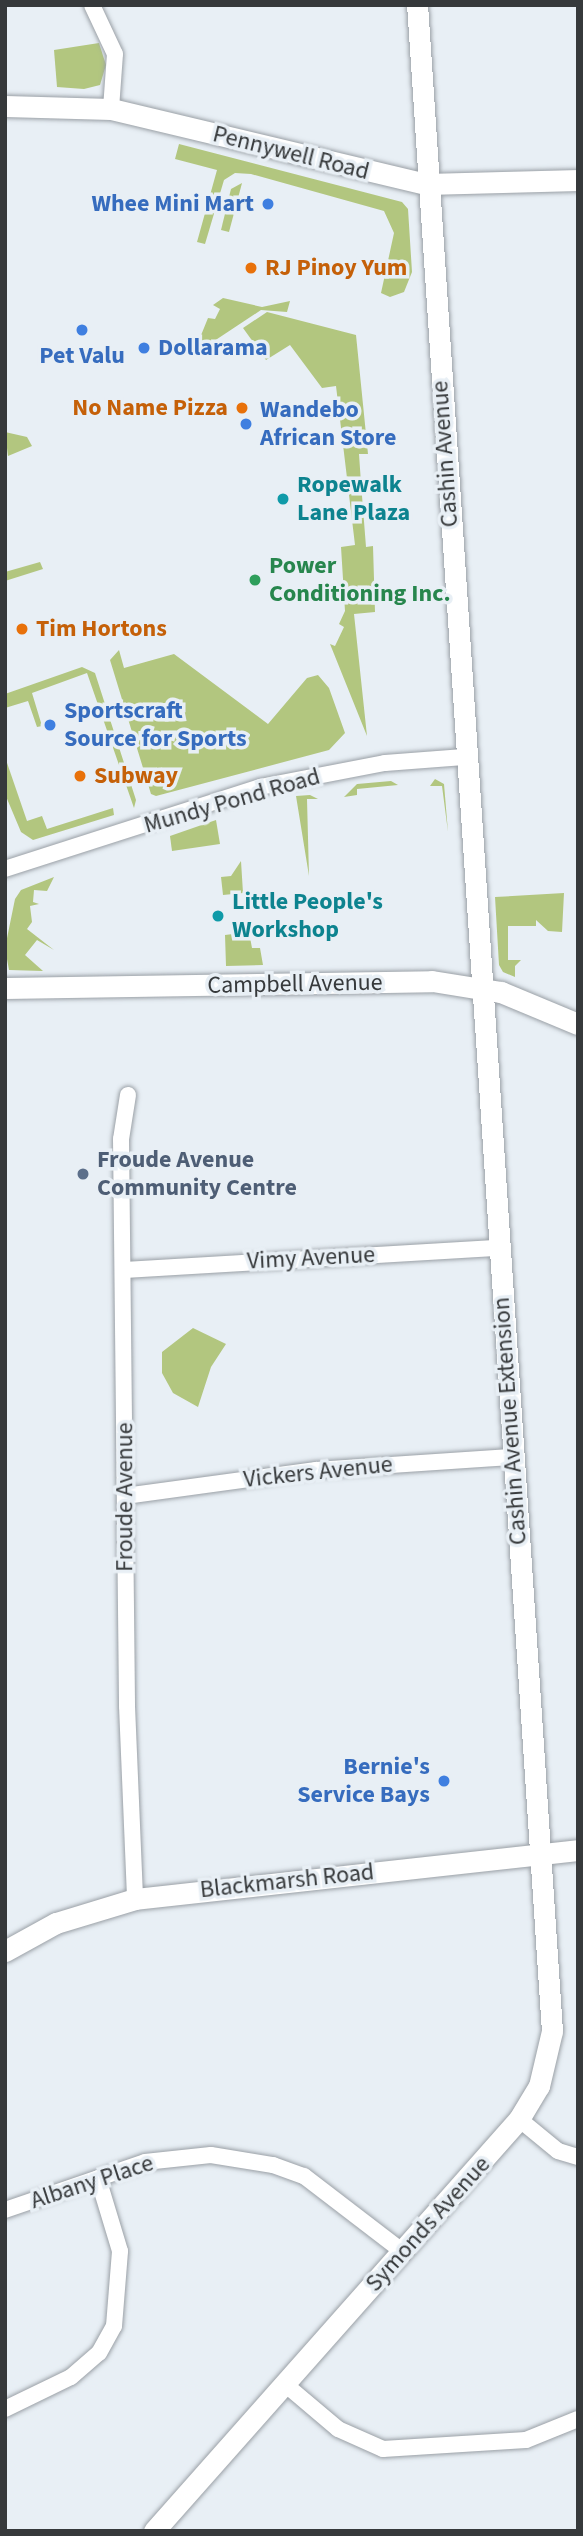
<!DOCTYPE html>
<style>
body{margin:0}
#map{position:relative;width:583px;height:2536px;overflow:hidden;background:#e8eff5;font-family:"Source Sans 3",sans-serif}
div>[style]{position:absolute}
[style*='--x']{left:calc(var(--x)*1px);top:calc(var(--y)*1px);width:calc(var(--w)*1px);rotate:calc(var(--a)*1deg)}
.green>*{inset:0;background:#b2c67f}
.roads{filter:drop-shadow(0 0 2px #9aa0a6) drop-shadow(0 0 2px #9aa0a6)}
.street>*{height:16px;margin:-8px;padding:0 8px;transform-origin:8px;border-radius:8px;background:#fff}
.secondary>*{height:21px;margin:-10.5px;padding:0 10.5px;transform-origin:10.5px;border-radius:10.5px;background:#fff}
.dots>*{width:19px;height:19px;translate:-50% -50%;box-sizing:border-box;border:4px solid #e8eff5;border-radius:50%}
span{translate:-50% -50%;white-space:nowrap;text-align:center;line-height:1.15;-webkit-text-stroke:7px #e8eff5;paint-order:stroke}
.street-label{font-size:24px;color:#36393b}
.shop-label{font-size:24px;color:#366cbe;font-weight:700}
.right{translate:-100% -50%;text-align:right}
.left{translate:0 -50%;text-align:left}
.food-label{font-size:24px;color:#c56008;font-weight:700}
.culture-label{font-size:24px;color:#0d838f;font-weight:700}
.leisure-label{font-size:24px;color:#27864d;font-weight:700}
.service-label{font-size:24px;color:#4e5e75;font-weight:700}
.frame{position:absolute;inset:0;border:7px solid #36393b;pointer-events:none}
</style>
<div id="map">
<div class="green">
<i style="clip-path:polygon(99px 43px,106px 65px,100px 85px,84px 89px,57px 87px,54px 50px)"></i>
<i style="clip-path:polygon(179px 144px,402px 202px,408px 209px,412px 272px,404px 292px,390px 297px,381px 293px,394px 233px,384px 211px,251px 174px,235px 173px,224px 180px,205px 244px,197px 242px,217px 170px,175px 159px)"></i>
<i style="clip-path:polygon(242px 183px,229px 232px,221px 230px,231px 189px)"></i>
<i style="clip-path:polygon(223px 298px,262px 307px,290px 301px,287px 312px,261px 310px,193px 355px,208px 318px,215px 319px,220px 309px,213px 305px)"></i>
<i style="clip-path:polygon(267px 312px,356px 335px,368px 454px,359px 454px,361px 483px,366px 547px,373px 546px,375px 612px,354px 614px,367px 736px,330px 644px,335px 646px,344px 627px,339px 624px,345px 611px,341px 547px,355px 545px,336px 386px,322px 388px,290px 345px,266px 360px,243px 328px)"></i>
<i style="clip-path:polygon(5px 432px,27px 437px,32px 446px,8px 456px)"></i>
<i style="clip-path:polygon(40px 562px,43px 569px,5px 581px,5px 572px)"></i>
<i style="clip-path:polygon(119px 650px,124px 668px,174px 654px,268px 724px,307px 678px,318px 675px,329px 688px,345px 733px,329px 750px,156px 796px,151px 794px,110px 660px)"></i>
<i style="clip-path:polygon(82px 667px,95px 673px,136px 800px,134px 808px,87px 673px,32px 693px,42px 726px,37px 727px,28px 701px,5px 708px,5px 694px)"></i>
<i style="clip-path:polygon(5px 757px,27px 821px,42px 816px,47px 829px,113px 808px,114px 815px,33px 840px,21px 832px,5px 794px)"></i>
<i style="clip-path:polygon(435px 779px,444px 784px,448px 832px,442px 786px,430px 786px)"></i>
<i style="clip-path:polygon(391px 781px,398px 785px,357px 789px,357px 795px,344px 797px,357px 784px)"></i>
<i style="clip-path:polygon(310px 795px,318px 799px,307px 799px,309px 876px,296px 796px)"></i>
<i style="clip-path:polygon(216px 820px,220px 844px,172px 851px,170px 836px)"></i>
<i style="clip-path:polygon(241px 861px,243px 893px,223px 895px,221px 877px,231px 876px)"></i>
<i style="clip-path:polygon(54px 877px,47px 891px,34px 890px,33px 902px,39px 904px,30px 906px,32px 922px,27px 929px,54px 950px,37px 940px,25px 955px,43px 971px,9px 970px,5px 948px,15px 899px,21px 890px)"></i>
<i style="clip-path:polygon(564px 893px,562px 932px,548px 931px,536px 920px,536px 926px,508px 926px,508px 960px,521px 960px,515px 966px,515px 977px,503px 972px,499px 965px,495px 897px)"></i>
<i style="clip-path:polygon(249px 932px,252px 948px,260px 948px,263px 965px,226px 966px,225px 935px)"></i>
<i style="clip-path:polygon(193px 1328px,226px 1344px,211px 1367px,198px 1407px,173px 1393px,162px 1373px,162px 1352px)"></i>
</div>
<div class="roads">
<div class="street">
<i style="--x:92;--y:5;--w:54;--a:64.9"></i>
<i style="--x:115;--y:54;--w:55;--a:94.2"></i>
<i style="--x:5;--y:869;--w:268;--a:-17.8"></i>
<i style="--x:260;--y:787;--w:127;--a:-10.9"></i>
<i style="--x:385;--y:763;--w:79;--a:-4.3"></i>
<i style="--x:128;--y:1095;--w:45;--a:99"></i>
<i style="--x:121;--y:1139;--w:567;--a:89.39"></i>
<i style="--x:127;--y:1706;--w:193;--a:87.6"></i>
<i style="--x:124;--y:1270;--w:376;--a:-3.4"></i>
<i style="--x:125;--y:1496;--w:193;--a:-7.8"></i>
<i style="--x:316;--y:1470;--w:195;--a:-3.8"></i>
<i style="--x:519;--y:2119;--w:50;--a:39.4"></i>
<i style="--x:558;--y:2151;--w:21;--a:17"></i>
<i style="--x:5;--y:2210;--w:148;--a:-18.9"></i>
<i style="--x:145;--y:2162;--w:66;--a:-6.1"></i>
<i style="--x:211;--y:2155;--w:63;--a:9.2"></i>
<i style="--x:273;--y:2165;--w:33;--a:20"></i>
<i style="--x:304;--y:2176;--w:125;--a:37.5"></i>
<i style="--x:286;--y:2385;--w:68;--a:40.2"></i>
<i style="--x:338;--y:2429;--w:49;--a:24"></i>
<i style="--x:383;--y:2449;--w:143;--a:-3.6"></i>
<i style="--x:526;--y:2440;--w:56;--a:-22"></i>
<i style="--x:5;--y:2409;--w:73;--a:-25.9"></i>
<i style="--x:71;--y:2377;--w:37;--a:-41"></i>
<i style="--x:99;--y:2353;--w:31;--a:-61"></i>
<i style="--x:114;--y:2326;--w:75;--a:-85.4"></i>
<i style="--x:120;--y:2251;--w:76;--a:-106.8"></i>
</div>
<div class="secondary">
<i style="--x:5;--y:106;--w:106;--a:1.6"></i>
<i style="--x:111;--y:109;--w:325;--a:13.4"></i>
<i style="--x:427;--y:184;--w:151;--a:-1.5"></i>
<i style="--x:5;--y:988;--w:427;--a:-0.9"></i>
<i style="--x:432;--y:981;--w:70;--a:9.1"></i>
<i style="--x:501;--y:992;--w:83;--a:22.6"></i>
<i style="--x:5;--y:1951;--w:58;--a:-28.8"></i>
<i style="--x:56;--y:1923;--w:83;--a:-16.9"></i>
<i style="--x:135;--y:1899;--w:446;--a:-6.3"></i>
<i style="--x:154;--y:2531;--w:550;--a:-48.46"></i>
<i style="--x:519;--y:2119;--w:39;--a:-59"></i>
<i style="--x:539;--y:2086;--w:57;--a:-76.7"></i>
<i style="--x:552;--y:2031;--w:2030;--a:-93.81"></i>
</div>
</div>
<div class="dots">
<i style="left:268px;top:204px;background:#3f7fe0"></i>
<i style="left:251px;top:268px;background:#e8710a"></i>
<i style="left:82px;top:330px;background:#3f7fe0"></i>
<i style="left:144px;top:348px;background:#3f7fe0"></i>
<i style="left:242px;top:408px;background:#e8710a"></i>
<i style="left:246px;top:424px;background:#3f7fe0"></i>
<i style="left:283px;top:499px;background:#0f9aa8"></i>
<i style="left:255px;top:580px;background:#2e9e5b"></i>
<i style="left:22px;top:629px;background:#e8710a"></i>
<i style="left:50px;top:725px;background:#3f7fe0"></i>
<i style="left:80px;top:776px;background:#e8710a"></i>
<i style="left:218px;top:916px;background:#0f9aa8"></i>
<i style="left:83px;top:1174px;background:#5c6f8a"></i>
<i style="left:444px;top:1781px;background:#3f7fe0"></i>
</div>
<div class="street-label">
<span style="left:291px;top:153px;rotate:14deg">Pennywell Road</span>
<span style="left:445px;top:454px;rotate:-94deg">Cashin Avenue</span>
<span style="left:232px;top:801px;rotate:-16deg">Mundy Pond Road</span>
<span style="left:295px;top:984px;rotate:-1deg">Campbell Avenue</span>
<span style="left:311px;top:1258px;rotate:-3deg">Vimy Avenue</span>
<span style="left:510px;top:1421px;rotate:-94deg">Cashin Avenue Extension</span>
<span style="left:318px;top:1472px;rotate:-6deg">Vickers Avenue</span>
<span style="left:125px;top:1497px;rotate:-90deg">Froude Avenue</span>
<span style="left:287px;top:1881px;rotate:-6deg">Blackmarsh Road</span>
<span style="left:92px;top:2182px;rotate:-18deg">Albany Place</span>
<span style="left:428px;top:2224px;rotate:-48deg">Symonds Avenue</span>
</div>
<div class="shop-label">
<span class="right" style="left:254px;top:204px">Whee Mini Mart</span>
<span class="left" style="left:158px;top:348px">Dollarama</span>
<span style="left:82px;top:356px">Pet Valu</span>
<span class="left" style="left:260px;top:424px">Wandebo<br>African Store</span>
<span class="left" style="left:64px;top:725px">Sportscraft<br>Source for Sports</span>
<span class="right" style="left:430px;top:1781px">Bernie's<br>Service Bays</span>
</div>
<div class="food-label">
<span class="left" style="left:265px;top:268px">RJ Pinoy Yum</span>
<span class="right" style="left:228px;top:408px">No Name Pizza</span>
<span class="left" style="left:36px;top:629px">Tim Hortons</span>
<span class="left" style="left:94px;top:776px">Subway</span>
</div>
<div class="culture-label">
<span class="left" style="left:297px;top:499px">Ropewalk<br>Lane Plaza</span>
<span class="left" style="left:232px;top:916px">Little People's<br>Workshop</span>
</div>
<div class="leisure-label">
<span class="left" style="left:269px;top:580px">Power<br>Conditioning Inc.</span>
</div>
<div class="service-label">
<span class="left" style="left:97px;top:1174px">Froude Avenue<br>Community Centre</span>
</div>
<div class="frame"></div>
</div>
